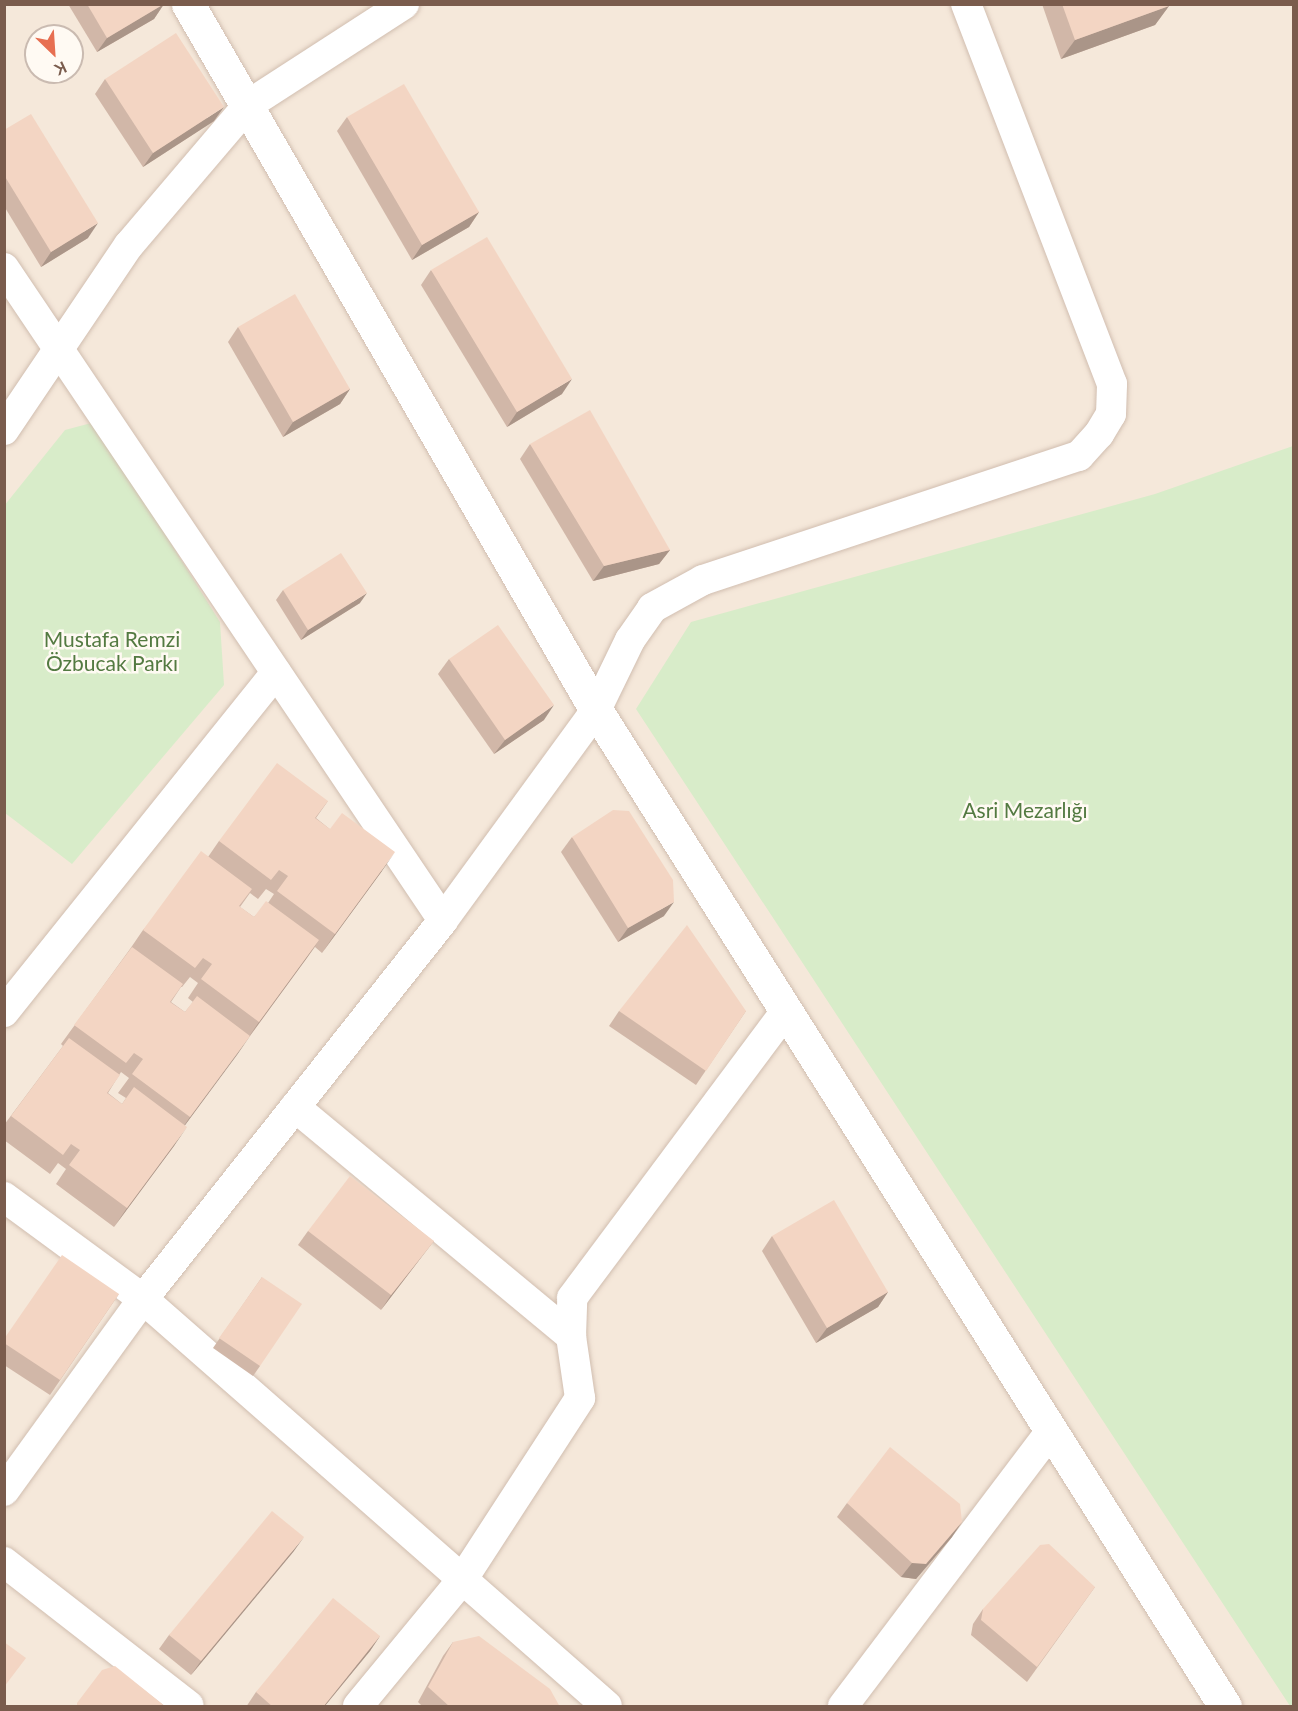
<!DOCTYPE html>
<meta charset="utf-8">
<style>
body{margin:0}
#map{position:relative;width:1298px;height:1711px;overflow:hidden;background:#fdf6ec;font-family:Lato,sans-serif}
div>[style]{position:absolute}
[style*='--x']{left:calc(var(--x)*1px);top:calc(var(--y)*1px);width:calc(var(--w)*1px);rotate:calc(var(--a)*1deg)}
.residential>*{inset:0;background:#f5e8da}
.green>*{inset:0;background:#d8ecc9}
.roads{filter:drop-shadow(0 0 2px #d1beb0) drop-shadow(0 0 2px #d1beb0)}
.street>*{height:30px;margin:-15px;padding:0 15px;transform-origin:15px;border-radius:15px;background:#fff}
.secondary>*{height:33px;margin:-16.5px;padding:0 16.5px;transform-origin:16.5px;border-radius:16.5px;background:#fff}
.wall>*{inset:0;background:#d1b7a8}
.shaded-wall>*{inset:0;background:#aa9588}
.building>*{inset:0;background:#f3d5c3}
span{translate:-50% -50%;white-space:nowrap;text-align:center;line-height:1.15;-webkit-text-stroke:5px #fffaf3;paint-order:stroke}
.park-label{font-size:21px;color:#537a41}
.frame{position:absolute;inset:0;border:6px solid #7a5c4d;pointer-events:none}
.north{position:absolute;left:24px;top:24px;width:60px;height:60px;box-sizing:border-box;background:#fffaf3;border:2px solid #cabbb1;border-radius:50%;rotate:155deg;font-size:16px;font-weight:700;line-height:24px;text-align:center;color:#7a5c4d}
.north::after{content:'';display:block;margin:auto;width:21px;height:27px;background:#e76f51;clip-path:polygon(50% 0,100% 100%,50% 72%,0 100%)}
</style>
<div id="map">
<div class="residential">
<i style="clip-path:polygon(evenodd,5px 5px,1293px 5px,1293px 1706px,5px 1706px,5px 5px,36px 36px,72px 36px,72px 72px,36px 72px,36px 36px)"></i>
</div>
<div class="green">
<i style="clip-path:polygon(95px 422px,220px 622px,224px 685px,72px 864px,5px 813px,4px 506px,65px 430px)"></i>
<i style="clip-path:polygon(1293px 446px,1294px 1706px,1290px 1706px,636px 709px,691px 622px,1155px 494px)"></i>
</div>
<div class="roads">
<div class="street">
<i style="--x:4;--y:268;--w:786;--a:56.05"></i>
<i style="--x:4;--y:430;--w:223;--a:-56"></i>
<i style="--x:129;--y:245;--w:184;--a:-49.6"></i>
<i style="--x:248;--y:105;--w:186;--a:-32.9"></i>
<i style="--x:4;--y:1012;--w:435;--a:-51.3"></i>
<i style="--x:295;--y:1107;--w:359;--a:39.7"></i>
<i style="--x:4;--y:1197;--w:172;--a:36.3"></i>
<i style="--x:143;--y:1299;--w:617;--a:41.26"></i>
<i style="--x:4;--y:1491;--w:237;--a:-54.1"></i>
<i style="--x:143;--y:1299;--w:483;--a:-51.6"></i>
<i style="--x:443;--y:920;--w:260;--a:-53.9"></i>
<i style="--x:596;--y:710;--w:78;--a:-64.1"></i>
<i style="--x:630;--y:640;--w:39;--a:-55"></i>
<i style="--x:652;--y:608;--w:58;--a:-28.8"></i>
<i style="--x:703;--y:580;--w:396;--a:-18.3"></i>
<i style="--x:1079;--y:456;--w:30;--a:-48"></i>
<i style="--x:1099;--y:434;--w:23;--a:-59"></i>
<i style="--x:1111;--y:414;--w:30;--a:-88"></i>
<i style="--x:1112;--y:384;--w:407;--a:-111"></i>
<i style="--x:4;--y:1562;--w:234;--a:37.9"></i>
<i style="--x:358;--y:1706;--w:163;--a:-50.5"></i>
<i style="--x:462;--y:1580;--w:217;--a:-57"></i>
<i style="--x:580;--y:1398;--w:63;--a:-98.3"></i>
<i style="--x:571;--y:1336;--w:38;--a:-88"></i>
<i style="--x:572;--y:1298;--w:358;--a:-53.3"></i>
<i style="--x:843;--y:1706;--w:345;--a:-52.9"></i>
</div>
<div class="secondary">
<i style="--x:188;--y:4;--w:815;--a:59.98"></i>
<i style="--x:596;--y:710;--w:1178;--a:57.73"></i>
</div>
</div>
<div class="wall">
<i style="clip-path:polygon(68px 4px,164px 4px,154px 19px,97px 52px)"></i>
<i style="clip-path:polygon(1042px 4px,1168px 4px,1169px 6px,1155px 25px,1061px 59px)"></i>
<i style="clip-path:polygon(105px 79px,214px 121px,143px 167px,95px 94px)"></i>
<i style="clip-path:polygon(347px 117px,479px 212px,469px 227px,412px 260px,337px 131px)"></i>
<i style="clip-path:polygon(4px 130px,88px 238px,41px 267px,4px 206px)"></i>
<i style="clip-path:polygon(431px 270px,562px 394px,507px 427px,421px 285px)"></i>
<i style="clip-path:polygon(238px 327px,350px 389px,340px 404px,283px 437px,228px 342px)"></i>
<i style="clip-path:polygon(530px 444px,670px 550px,659px 564px,593px 581px,520px 459px)"></i>
<i style="clip-path:polygon(283px 590px,360px 603px,301px 640px,276px 600px)"></i>
<i style="clip-path:polygon(449px 659px,544px 720px,494px 754px,438px 674px)"></i>
<i style="clip-path:polygon(evenodd,328px 801px,316px 818px,382px 871px,322px 953px,315px 947px,185px 1125px,174px 1146px,114px 1227px,56px 1184px,66px 1169px,58px 1163px,50px 1174px,4px 1140px,4px 1125px,63px 1046px,61px 1044px,130px 949px,143px 930px,208px 857px,219px 841px,328px 801px,266px 889px,274px 894px,268px 903px,254px 917px,240px 907px,250px 893px,258px 899px,266px 889px,328px 801px,190px 977px,198px 983px,188px 998px,193px 1002px,185px 1012px,171px 1002px,181px 987px,182px 987px,190px 977px,328px 801px,121px 1072px,129px 1078px,118px 1093px,126px 1098px,122px 1104px,108px 1093px,121px 1072px)"></i>
<i style="clip-path:polygon(572px 837px,664px 916px,618px 942px,561px 852px)"></i>
<i style="clip-path:polygon(619px 1011px,746px 1011px,696px 1085px,609px 1026px)"></i>
<i style="clip-path:polygon(308px 1231px,434px 1241px,381px 1310px,298px 1245px)"></i>
<i style="clip-path:polygon(772px 1236px,888px 1292px,878px 1307px,816px 1343px,762px 1251px)"></i>
<i style="clip-path:polygon(262px 1277px,260px 1366px,253px 1376px,213px 1348px)"></i>
<i style="clip-path:polygon(119px 1294px,50px 1395px,4px 1365px,4px 1339px)"></i>
<i style="clip-path:polygon(847px 1503px,952px 1537px,916px 1579px,901px 1577px,837px 1517px)"></i>
<i style="clip-path:polygon(294px 1551px,191px 1675px,159px 1649px,169px 1635px)"></i>
<i style="clip-path:polygon(1095px 1587px,1027px 1682px,971px 1635px,973px 1624px,983px 1609px)"></i>
<i style="clip-path:polygon(380px 1636px,370px 1651px,324px 1707px,246px 1707px,256px 1692px)"></i>
<i style="clip-path:polygon(453px 1642px,560px 1707px,423px 1707px,418px 1702px,443px 1656px)"></i>
</div>
<div class="shaded-wall">
<i style="clip-path:polygon(164px 4px,154px 19px,97px 52px,107px 38px)"></i>
<i style="clip-path:polygon(1169px 6px,1155px 25px,1061px 59px,1075px 40px)"></i>
<i style="clip-path:polygon(224px 107px,214px 121px,143px 167px,153px 153px)"></i>
<i style="clip-path:polygon(479px 212px,469px 227px,412px 260px,422px 245px)"></i>
<i style="clip-path:polygon(98px 223px,88px 238px,41px 267px,51px 252px)"></i>
<i style="clip-path:polygon(572px 379px,562px 394px,507px 427px,517px 412px)"></i>
<i style="clip-path:polygon(350px 389px,340px 404px,283px 437px,293px 422px)"></i>
<i style="clip-path:polygon(670px 550px,659px 564px,593px 581px,604px 566px)"></i>
<i style="clip-path:polygon(367px 593px,360px 603px,301px 640px,308px 630px)"></i>
<i style="clip-path:polygon(554px 705px,544px 720px,494px 754px,505px 740px)"></i>
<i style="clip-path:polygon(395px 852px,382px 871px,322px 953px,335px 934px)"></i>
<i style="clip-path:polygon(674px 902px,664px 916px,618px 942px,628px 928px)"></i>
<i style="clip-path:polygon(319px 940px,306px 959px,246px 1041px,259px 1022px)"></i>
<i style="clip-path:polygon(250px 1036px,237px 1055px,177px 1136px,190px 1117px)"></i>
<i style="clip-path:polygon(187px 1127px,174px 1146px,114px 1227px,127px 1208px)"></i>
<i style="clip-path:polygon(434px 1241px,423px 1255px,381px 1310px,391px 1295px)"></i>
<i style="clip-path:polygon(888px 1292px,878px 1307px,816px 1343px,827px 1328px)"></i>
<i style="clip-path:polygon(962px 1522px,952px 1537px,916px 1579px,901px 1577px,912px 1563px)"></i>
<i style="clip-path:polygon(304px 1537px,294px 1551px,191px 1675px,201px 1661px)"></i>
<i style="clip-path:polygon(380px 1636px,370px 1651px,324px 1707px,323px 1707px)"></i>
</div>
<div class="building">
<i style="clip-path:polygon(87px 4px,164px 4px,107px 38px)"></i>
<i style="clip-path:polygon(1062px 4px,1168px 4px,1169px 6px,1075px 40px)"></i>
<i style="clip-path:polygon(176px 33px,224px 107px,153px 153px,105px 79px)"></i>
<i style="clip-path:polygon(404px 84px,479px 212px,422px 245px,347px 117px)"></i>
<i style="clip-path:polygon(31px 114px,98px 223px,51px 252px,4px 175px,4px 130px)"></i>
<i style="clip-path:polygon(487px 237px,572px 379px,517px 412px,431px 270px)"></i>
<i style="clip-path:polygon(295px 294px,350px 389px,293px 422px,238px 327px)"></i>
<i style="clip-path:polygon(590px 410px,670px 550px,604px 566px,530px 444px)"></i>
<i style="clip-path:polygon(341px 553px,367px 593px,308px 630px,283px 590px)"></i>
<i style="clip-path:polygon(498px 625px,554px 705px,505px 740px,449px 659px)"></i>
<i style="clip-path:polygon(277px 763px,328px 801px,315px 818px,330px 829px,342px 813px,395px 852px,335px 934px,277px 891px,288px 876px,279px 870px,271px 880px,219px 841px)"></i>
<i style="clip-path:polygon(613px 810px,629px 811px,673px 880px,674px 902px,628px 928px,572px 837px)"></i>
<i style="clip-path:polygon(201px 851px,252px 889px,239px 906px,254px 917px,266px 901px,319px 940px,259px 1022px,201px 979px,212px 964px,203px 958px,195px 968px,143px 930px)"></i>
<i style="clip-path:polygon(687px 925px,746px 1011px,706px 1071px,619px 1011px)"></i>
<i style="clip-path:polygon(132px 947px,183px 984px,170px 1002px,185px 1012px,197px 996px,250px 1036px,190px 1117px,132px 1074px,143px 1059px,134px 1053px,126px 1063px,74px 1025px)"></i>
<i style="clip-path:polygon(69px 1038px,120px 1075px,107px 1093px,122px 1104px,134px 1087px,187px 1127px,127px 1208px,69px 1165px,80px 1150px,71px 1144px,63px 1155px,11px 1116px)"></i>
<i style="clip-path:polygon(350px 1176px,434px 1241px,391px 1295px,308px 1231px)"></i>
<i style="clip-path:polygon(834px 1200px,888px 1292px,827px 1328px,772px 1236px)"></i>
<i style="clip-path:polygon(62px 1255px,119px 1294px,60px 1380px,4px 1343px,4px 1339px)"></i>
<i style="clip-path:polygon(262px 1277px,302px 1304px,260px 1366px,219px 1338px)"></i>
<i style="clip-path:polygon(890px 1447px,960px 1504px,962px 1522px,926px 1564px,912px 1563px,847px 1503px)"></i>
<i style="clip-path:polygon(272px 1511px,304px 1537px,201px 1661px,169px 1635px)"></i>
<i style="clip-path:polygon(1049px 1544px,1095px 1587px,1037px 1667px,981px 1620px,983px 1609px,1040px 1545px)"></i>
<i style="clip-path:polygon(333px 1598px,380px 1636px,323px 1707px,273px 1707px,256px 1692px)"></i>
<i style="clip-path:polygon(479px 1636px,550px 1689px,560px 1707px,450px 1707px,428px 1687px,453px 1642px)"></i>
<i style="clip-path:polygon(4px 1642px,26px 1658px,4px 1687px)"></i>
<i style="clip-path:polygon(115px 1666px,166px 1707px,77px 1707px,77px 1703px,102px 1670px)"></i>
</div>
<div class="park-label">
<span style="left:112px;top:651px">Mustafa Remzi<br>Özbucak Parkı</span>
<span style="left:1025px;top:810px">Asri Mezarlığı</span>
</div>
<div class="frame"></div>
<div class="north">K</div>
</div>
